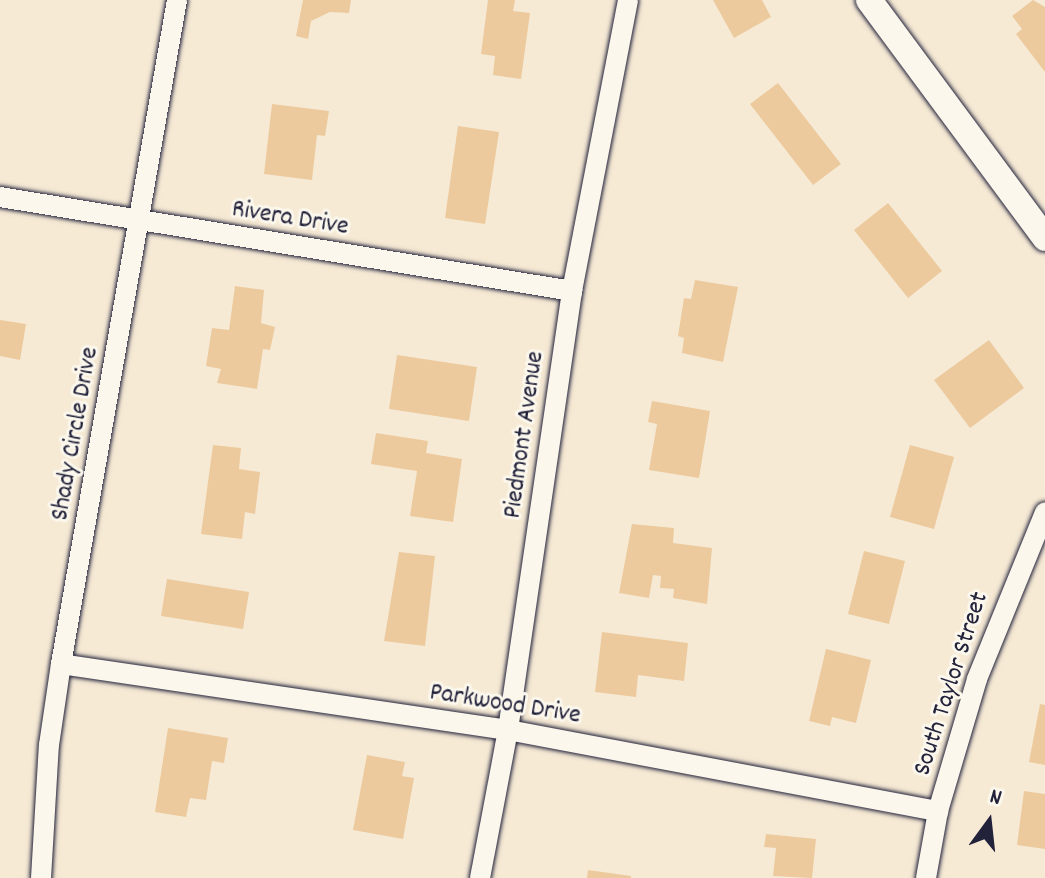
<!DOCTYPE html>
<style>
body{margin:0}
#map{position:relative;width:1045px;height:878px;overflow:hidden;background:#f6ead5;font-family:Dekko,sans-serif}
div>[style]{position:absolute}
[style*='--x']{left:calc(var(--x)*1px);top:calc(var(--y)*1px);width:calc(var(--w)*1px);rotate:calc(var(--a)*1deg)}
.building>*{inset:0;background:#ecca9e}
.roads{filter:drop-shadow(0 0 2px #22223b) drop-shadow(0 0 2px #22223b)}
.minor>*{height:20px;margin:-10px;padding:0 10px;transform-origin:10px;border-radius:10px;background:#fbf7ec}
.tertiary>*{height:26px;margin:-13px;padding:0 13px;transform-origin:13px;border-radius:13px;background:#fbf7ec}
span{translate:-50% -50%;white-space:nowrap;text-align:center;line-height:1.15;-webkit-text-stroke:6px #fbf7ec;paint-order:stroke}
.street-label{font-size:26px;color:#22223b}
.north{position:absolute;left:949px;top:782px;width:80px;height:80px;-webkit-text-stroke:6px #fbf7ec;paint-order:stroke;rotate:15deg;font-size:22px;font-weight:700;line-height:32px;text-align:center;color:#22223b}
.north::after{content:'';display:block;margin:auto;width:28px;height:36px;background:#22223b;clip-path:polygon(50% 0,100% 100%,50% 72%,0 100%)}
</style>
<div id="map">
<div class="building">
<i style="clip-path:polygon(303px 0,351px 0,349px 13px,330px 12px,311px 21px,308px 39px,296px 36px)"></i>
<i style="clip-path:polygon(488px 0,515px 0,513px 11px,530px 13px,521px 79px,493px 75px,495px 56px,481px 54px)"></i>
<i style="clip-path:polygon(713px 0,762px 0,771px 17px,734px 38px)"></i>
<i style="clip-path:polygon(1033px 0,1045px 7px,1045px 72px,1016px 34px,1022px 29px,1012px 16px)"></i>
<i style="clip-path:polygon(778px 83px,841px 164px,813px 185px,750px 104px)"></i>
<i style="clip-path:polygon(272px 104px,329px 111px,325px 136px,317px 135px,312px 180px,264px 174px)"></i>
<i style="clip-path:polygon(458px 126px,499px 132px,485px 224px,445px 218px)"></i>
<i style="clip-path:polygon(888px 203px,942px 271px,908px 298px,854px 230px)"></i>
<i style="clip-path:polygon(695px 280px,738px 287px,723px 362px,682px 353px,684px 338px,678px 336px,684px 298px,691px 299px)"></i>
<i style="clip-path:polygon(235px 286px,264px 290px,261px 323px,275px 327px,270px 350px,263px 349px,257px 389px,217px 383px,221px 369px,206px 366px,212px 328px,229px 330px)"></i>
<i style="clip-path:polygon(0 320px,26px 324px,20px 360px,0 356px)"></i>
<i style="clip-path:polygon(989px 340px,1024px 388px,970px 428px,934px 380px)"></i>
<i style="clip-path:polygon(397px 355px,477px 367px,469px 421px,389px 409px)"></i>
<i style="clip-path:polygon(652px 401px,710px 411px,699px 478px,649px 470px,657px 424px,648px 422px)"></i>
<i style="clip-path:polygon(376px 433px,428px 441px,426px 453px,462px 459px,453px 522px,410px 516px,417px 471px,371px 464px)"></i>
<i style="clip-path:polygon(213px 445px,241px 448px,239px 469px,260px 472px,255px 514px,245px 512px,242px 539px,201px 534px)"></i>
<i style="clip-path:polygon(910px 445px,954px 457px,934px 529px,890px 517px)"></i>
<i style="clip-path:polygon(632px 524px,674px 528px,673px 543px,712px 548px,707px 604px,673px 598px,674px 589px,660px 588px,661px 576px,653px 575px,649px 598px,619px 593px)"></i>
<i style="clip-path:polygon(864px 551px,905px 561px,889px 624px,848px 614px)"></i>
<i style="clip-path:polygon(399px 552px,435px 556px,425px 646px,384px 641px)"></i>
<i style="clip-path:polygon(167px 579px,249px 592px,243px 629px,161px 616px)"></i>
<i style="clip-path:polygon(602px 632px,688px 643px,684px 681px,638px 675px,636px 697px,595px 692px)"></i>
<i style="clip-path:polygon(826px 649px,871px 660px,856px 723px,832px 717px,830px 726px,809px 721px)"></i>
<i style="clip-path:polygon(1040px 704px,1045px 705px,1045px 765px,1029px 762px)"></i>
<i style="clip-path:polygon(168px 728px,228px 738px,224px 763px,212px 761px,206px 800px,190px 798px,186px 817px,155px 812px)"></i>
<i style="clip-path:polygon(367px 755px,405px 762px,402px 776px,414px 778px,403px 839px,353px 830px)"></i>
<i style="clip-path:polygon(1024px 791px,1045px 794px,1045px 849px,1017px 845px)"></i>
<i style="clip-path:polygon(766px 834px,816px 839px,812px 878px,773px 876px,776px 848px,764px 847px)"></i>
<i style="clip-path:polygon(588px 870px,631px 876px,631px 878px,587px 878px)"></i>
</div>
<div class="roads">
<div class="minor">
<i style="--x:0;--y:197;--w:580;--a:9.33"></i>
<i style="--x:61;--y:664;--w:452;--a:8.4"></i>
<i style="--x:508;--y:730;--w:438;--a:10.7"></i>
<i style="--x:41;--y:878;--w:133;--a:-86.6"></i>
<i style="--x:49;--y:745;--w:82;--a:-81.6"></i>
<i style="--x:61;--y:664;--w:674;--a:-80.09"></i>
<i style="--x:480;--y:878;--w:151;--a:-79.3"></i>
<i style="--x:508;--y:730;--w:444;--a:-81.7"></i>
<i style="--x:572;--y:291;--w:296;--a:-79.1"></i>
<i style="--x:926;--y:878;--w:68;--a:-79.8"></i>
<i style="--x:938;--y:811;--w:138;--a:-73.5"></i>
<i style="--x:977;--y:679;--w:180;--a:-67.8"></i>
</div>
<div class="tertiary">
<i style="--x:869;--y:0;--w:296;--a:53.5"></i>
</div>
</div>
<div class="street-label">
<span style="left:290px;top:219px;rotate:9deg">Rivera Drive</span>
<span style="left:76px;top:434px;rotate:-80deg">Shady Circle Drive</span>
<span style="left:525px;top:435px;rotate:-82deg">Piedmont Avenue</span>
<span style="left:952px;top:684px;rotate:-72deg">South Taylor Street</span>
<span style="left:505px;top:705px;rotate:9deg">Parkwood Drive</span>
</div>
<div class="north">N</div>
</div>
